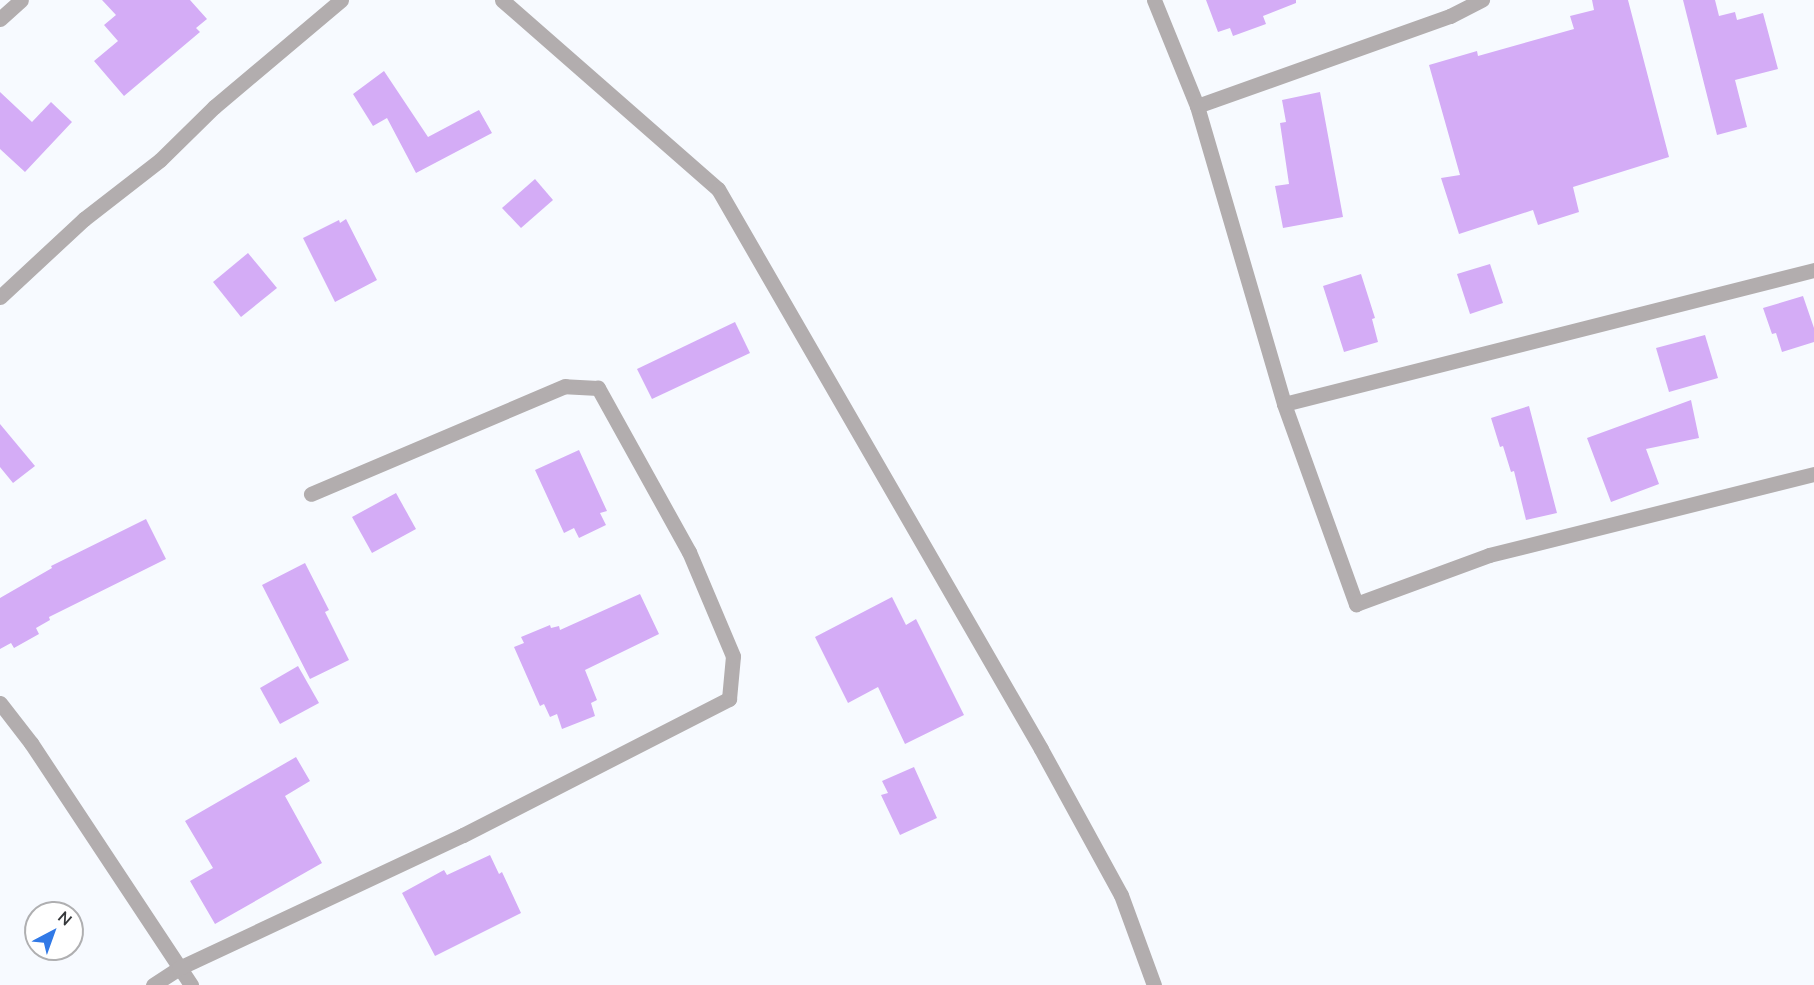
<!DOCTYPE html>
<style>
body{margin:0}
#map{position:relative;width:1814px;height:985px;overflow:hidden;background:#f7faff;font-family:"Nunito Sans",sans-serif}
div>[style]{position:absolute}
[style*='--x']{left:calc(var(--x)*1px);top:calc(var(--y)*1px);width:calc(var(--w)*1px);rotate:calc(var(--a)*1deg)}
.building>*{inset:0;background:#d4acf6}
.minor>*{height:15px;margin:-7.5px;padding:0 7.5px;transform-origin:7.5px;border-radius:7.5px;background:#b2adae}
span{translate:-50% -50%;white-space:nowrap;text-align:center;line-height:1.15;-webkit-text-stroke:5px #fff;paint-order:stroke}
.north{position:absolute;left:24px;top:901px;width:60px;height:60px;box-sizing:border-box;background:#fff;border:2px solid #afafb1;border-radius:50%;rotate:41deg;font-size:16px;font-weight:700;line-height:24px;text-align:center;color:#36383b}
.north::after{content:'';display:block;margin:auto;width:21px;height:27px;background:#3179e6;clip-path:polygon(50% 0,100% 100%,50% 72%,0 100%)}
</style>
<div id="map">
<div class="building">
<i style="clip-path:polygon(102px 0,190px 0,207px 19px,196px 28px,200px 32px,124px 96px,94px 61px,118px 41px,104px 25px,116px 15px)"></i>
<i style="clip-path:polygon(1206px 0,1296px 0,1296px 3px,1263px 16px,1266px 24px,1233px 36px,1230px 28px,1218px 32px)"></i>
<i style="clip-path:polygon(1592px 0,1628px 0,1669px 157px,1573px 187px,1579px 212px,1538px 225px,1533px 210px,1459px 234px,1441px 178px,1460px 175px,1429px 65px,1477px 51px,1478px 56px,1574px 29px,1570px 16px,1594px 10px)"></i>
<i style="clip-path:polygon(1683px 0,1715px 0,1719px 16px,1735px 12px,1737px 20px,1763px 13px,1778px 69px,1735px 80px,1747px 127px,1717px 135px)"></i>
<i style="clip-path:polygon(384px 71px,428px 137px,479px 110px,492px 133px,416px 173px,387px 118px,373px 126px,353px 94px)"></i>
<i style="clip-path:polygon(0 92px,32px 122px,51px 102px,72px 122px,25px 172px,0 149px)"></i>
<i style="clip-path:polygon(1320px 92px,1343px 217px,1283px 228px,1275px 186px,1289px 184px,1280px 123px,1286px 122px,1282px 100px)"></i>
<i style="clip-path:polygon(535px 179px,553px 200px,521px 228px,502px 208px)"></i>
<i style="clip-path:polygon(346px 219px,377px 280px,335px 302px,303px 238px,339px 220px,340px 223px)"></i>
<i style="clip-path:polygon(248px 253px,277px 288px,241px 317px,213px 282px)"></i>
<i style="clip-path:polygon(1490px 264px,1503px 303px,1470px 314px,1457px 274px)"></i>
<i style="clip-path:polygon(1361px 274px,1375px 318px,1372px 319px,1378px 342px,1344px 352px,1323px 286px)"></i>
<i style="clip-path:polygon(1803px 296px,1814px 328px,1814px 342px,1782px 352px,1776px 333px,1772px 334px,1763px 308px)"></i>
<i style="clip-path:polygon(735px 322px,750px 353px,652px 399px,637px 369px)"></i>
<i style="clip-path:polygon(1705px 335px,1718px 378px,1669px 392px,1656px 348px)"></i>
<i style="clip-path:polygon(1691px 400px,1699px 438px,1646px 449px,1659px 484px,1611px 502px,1587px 438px)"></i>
<i style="clip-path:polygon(1529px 406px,1557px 513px,1526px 520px,1514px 471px,1511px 472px,1503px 446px,1500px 447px,1491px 418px)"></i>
<i style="clip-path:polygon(0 424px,35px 466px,13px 483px,0 467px)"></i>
<i style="clip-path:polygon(579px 450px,607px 511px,600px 513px,606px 525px,579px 538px,574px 528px,564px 533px,535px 470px)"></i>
<i style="clip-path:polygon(396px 493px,416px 529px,372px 553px,352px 517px)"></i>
<i style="clip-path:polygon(146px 519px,166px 559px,49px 617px,50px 620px,36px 628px,39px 634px,14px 648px,11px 643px,0 649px,0 598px,52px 568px,51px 566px)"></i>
<i style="clip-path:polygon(305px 563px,329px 610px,325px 612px,349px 660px,310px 679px,262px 585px)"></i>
<i style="clip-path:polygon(640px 594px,659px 634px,585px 670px,597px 700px,591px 703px,595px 716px,562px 729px,557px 714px,550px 717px,544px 704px,540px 706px,514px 647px,524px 643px,521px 637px,550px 625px,551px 628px,559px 626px,560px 630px)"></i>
<i style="clip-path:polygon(892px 597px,906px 625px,916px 619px,964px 715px,905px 744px,878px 687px,848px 703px,815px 637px)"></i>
<i style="clip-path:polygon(298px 666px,319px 703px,280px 724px,260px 688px)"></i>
<i style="clip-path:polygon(296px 757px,310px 781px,285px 796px,322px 863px,215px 924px,190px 881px,213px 868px,185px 821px)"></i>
<i style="clip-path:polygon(914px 767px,937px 818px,900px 835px,881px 795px,888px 793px,882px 781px)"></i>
<i style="clip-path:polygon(490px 855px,499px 874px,502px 872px,521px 913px,435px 956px,402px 893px,444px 870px,447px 875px)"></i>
</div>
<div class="minor">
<i style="--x:502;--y:0;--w:287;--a:41.2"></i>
<i style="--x:718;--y:189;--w:646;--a:60.02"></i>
<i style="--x:1041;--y:749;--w:166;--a:61.3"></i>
<i style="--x:1121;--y:895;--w:96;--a:69.9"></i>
<i style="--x:1154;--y:0;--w:114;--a:67.9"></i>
<i style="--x:1197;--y:106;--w:310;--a:73.7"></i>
<i style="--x:1284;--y:404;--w:213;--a:70.2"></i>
<i style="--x:1356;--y:604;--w:142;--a:-20.2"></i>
<i style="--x:1489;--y:555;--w:335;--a:-14"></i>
<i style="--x:0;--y:19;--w:28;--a:-42"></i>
<i style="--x:1197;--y:106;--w:269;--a:-19.6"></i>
<i style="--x:1450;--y:16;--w:36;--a:-27"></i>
<i style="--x:0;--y:297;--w:115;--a:-42.9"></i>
<i style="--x:84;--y:219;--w:96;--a:-37.8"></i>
<i style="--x:160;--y:160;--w:76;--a:-44.5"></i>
<i style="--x:214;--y:107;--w:166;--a:-40.1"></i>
<i style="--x:1284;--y:404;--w:547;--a:-14.19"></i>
<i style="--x:0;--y:703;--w:51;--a:52.2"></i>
<i style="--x:31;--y:743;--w:290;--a:56.5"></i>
<i style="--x:153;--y:985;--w:31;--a:-33"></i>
<i style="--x:179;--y:968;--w:314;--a:-25.1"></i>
<i style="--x:463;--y:835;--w:299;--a:-27.1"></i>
<i style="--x:729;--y:699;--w:43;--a:-84.7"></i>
<i style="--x:733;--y:656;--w:113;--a:-112.9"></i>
<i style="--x:689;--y:552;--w:188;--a:-119"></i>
<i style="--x:598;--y:388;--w:33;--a:-177"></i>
<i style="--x:565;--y:386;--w:276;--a:157"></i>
</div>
<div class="north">N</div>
</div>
